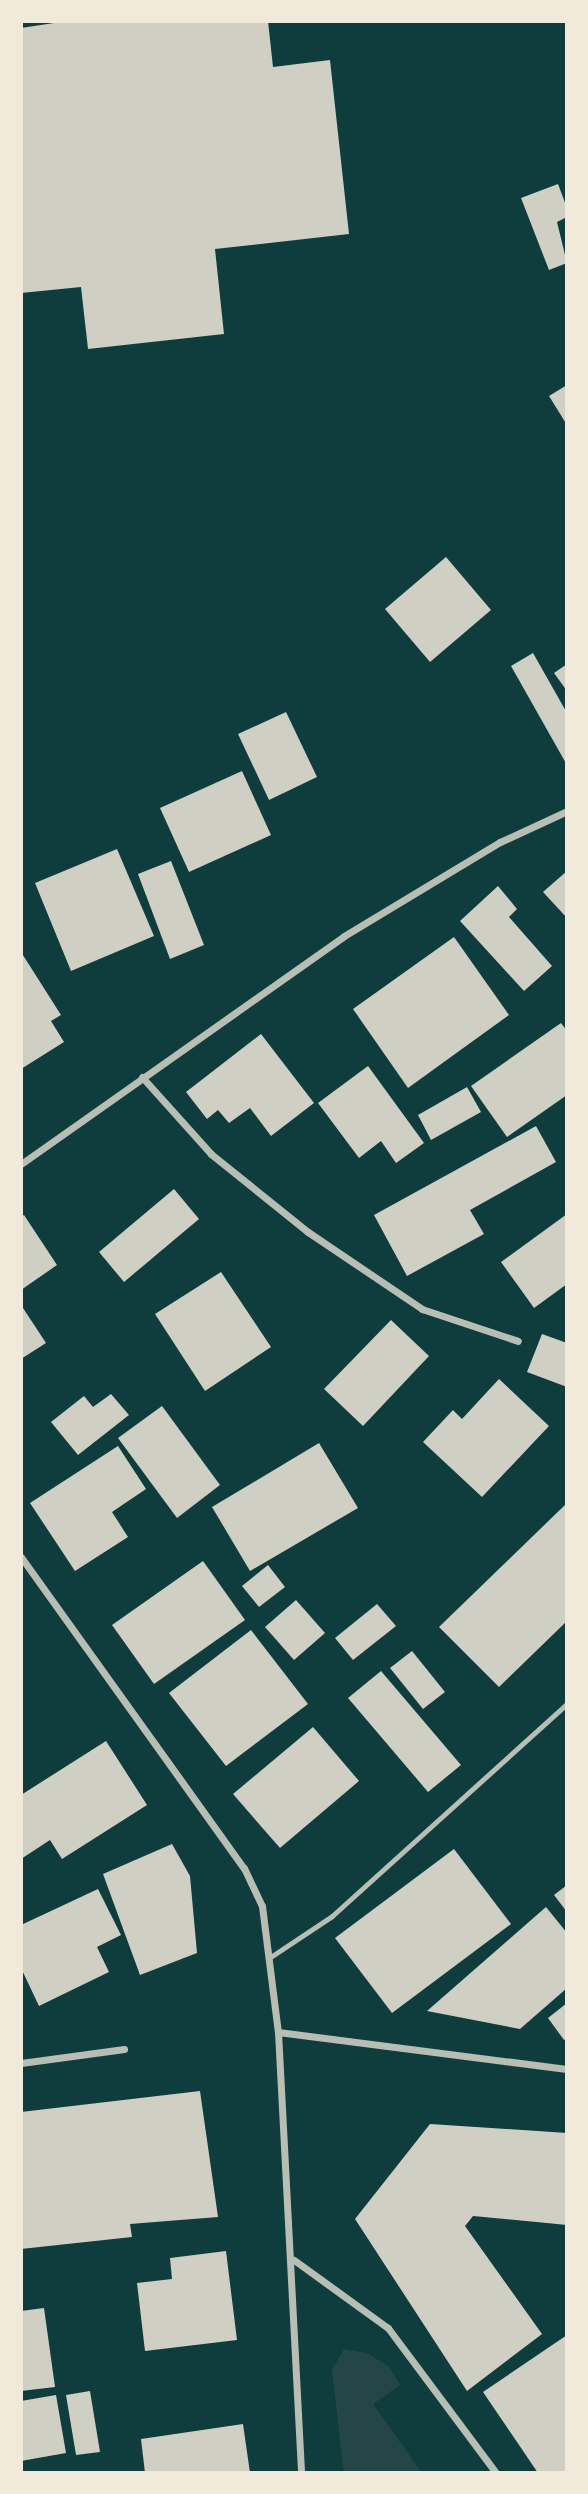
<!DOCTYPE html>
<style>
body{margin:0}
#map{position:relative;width:588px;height:2494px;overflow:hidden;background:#0f3d3e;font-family:Raleway,sans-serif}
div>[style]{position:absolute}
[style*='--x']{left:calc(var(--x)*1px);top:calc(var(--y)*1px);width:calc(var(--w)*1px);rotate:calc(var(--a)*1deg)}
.green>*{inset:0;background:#244646}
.building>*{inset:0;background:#cfcfc3}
.service>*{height:5px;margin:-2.5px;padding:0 2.5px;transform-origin:2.5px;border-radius:2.5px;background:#b8beb3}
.minor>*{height:7px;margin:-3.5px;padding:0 3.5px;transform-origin:3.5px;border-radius:3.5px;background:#b8beb3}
span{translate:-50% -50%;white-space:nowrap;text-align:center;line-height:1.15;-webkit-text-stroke:7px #f1e9da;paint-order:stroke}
.frame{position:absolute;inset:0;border:23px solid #f1e9da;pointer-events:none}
</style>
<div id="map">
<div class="green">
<i style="clip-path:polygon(344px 2349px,367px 2353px,389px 2367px,400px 2385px,373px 2404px,422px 2473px,344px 2473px,332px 2370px)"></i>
</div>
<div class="building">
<i style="clip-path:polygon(67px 21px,268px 21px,273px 67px,330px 60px,349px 234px,215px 249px,224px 334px,88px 349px,81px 287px,21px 293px,21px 28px)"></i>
<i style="clip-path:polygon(558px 184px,567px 208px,567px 217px,557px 222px,567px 263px,549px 270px,521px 198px)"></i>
<i style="clip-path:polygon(567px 385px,567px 425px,549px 396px)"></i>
<i style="clip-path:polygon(446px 557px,491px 610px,430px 662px,385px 609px)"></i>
<i style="clip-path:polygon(533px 653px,567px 713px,567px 765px,511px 666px)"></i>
<i style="clip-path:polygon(567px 664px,567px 691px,554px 673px)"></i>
<i style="clip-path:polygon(286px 712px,317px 777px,269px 800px,238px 734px)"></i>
<i style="clip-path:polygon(242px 771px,271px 835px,189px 872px,160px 808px)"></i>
<i style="clip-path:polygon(117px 849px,154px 936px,71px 971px,35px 883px)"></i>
<i style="clip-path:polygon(171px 861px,204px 945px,170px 959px,138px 874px)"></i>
<i style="clip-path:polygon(567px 871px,567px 918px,543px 892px)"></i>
<i style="clip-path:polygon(498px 886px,517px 909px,509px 917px,552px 966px,524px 991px,460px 921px)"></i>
<i style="clip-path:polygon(454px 937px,509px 1015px,408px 1088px,353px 1009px)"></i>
<i style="clip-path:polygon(21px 952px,61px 1015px,51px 1021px,64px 1042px,21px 1069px)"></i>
<i style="clip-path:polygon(561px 1023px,567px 1031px,567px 1095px,507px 1137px,471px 1086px)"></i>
<i style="clip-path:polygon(261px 1034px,314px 1103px,271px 1136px,250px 1108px,229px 1123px,218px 1110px,207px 1119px,186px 1092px)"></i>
<i style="clip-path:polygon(368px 1066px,424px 1143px,396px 1163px,381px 1141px,359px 1158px,318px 1103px)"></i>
<i style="clip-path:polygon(467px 1087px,481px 1112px,431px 1140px,418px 1115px)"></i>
<i style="clip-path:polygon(536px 1126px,556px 1162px,470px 1210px,484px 1234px,407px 1276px,374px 1215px)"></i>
<i style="clip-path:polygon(174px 1189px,199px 1219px,124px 1282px,99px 1252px)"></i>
<i style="clip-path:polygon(567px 1214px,567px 1284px,534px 1308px,501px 1262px)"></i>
<i style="clip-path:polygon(24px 1215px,57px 1265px,21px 1290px,21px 1217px)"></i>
<i style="clip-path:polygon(221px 1272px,271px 1347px,205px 1391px,155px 1314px)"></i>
<i style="clip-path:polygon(23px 1308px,46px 1343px,21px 1359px,21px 1309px)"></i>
<i style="clip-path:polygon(391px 1320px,429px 1356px,363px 1426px,324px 1389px)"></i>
<i style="clip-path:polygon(542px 1334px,567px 1343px,567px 1387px,527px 1372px)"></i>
<i style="clip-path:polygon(499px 1379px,549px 1426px,482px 1497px,423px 1442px,453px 1410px,462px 1419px)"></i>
<i style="clip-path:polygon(111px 1394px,129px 1415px,78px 1455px,51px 1422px,84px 1396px,93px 1407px)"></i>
<i style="clip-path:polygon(162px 1406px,220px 1485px,177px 1518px,118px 1438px)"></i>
<i style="clip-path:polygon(319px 1443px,358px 1508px,250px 1571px,212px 1507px)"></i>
<i style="clip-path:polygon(118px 1446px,146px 1489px,112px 1512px,128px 1537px,75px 1571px,30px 1503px)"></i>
<i style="clip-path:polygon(567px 1503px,567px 1621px,499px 1687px,439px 1627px)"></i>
<i style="clip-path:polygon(203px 1561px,245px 1620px,154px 1684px,112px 1625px)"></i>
<i style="clip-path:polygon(268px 1565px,285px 1587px,259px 1607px,242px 1586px)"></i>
<i style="clip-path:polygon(296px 1600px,325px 1633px,294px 1660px,265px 1627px)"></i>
<i style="clip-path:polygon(377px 1604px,396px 1626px,353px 1660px,335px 1638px)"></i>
<i style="clip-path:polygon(251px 1630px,308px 1704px,226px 1766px,169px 1693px)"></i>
<i style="clip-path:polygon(412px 1651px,445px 1692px,423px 1709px,390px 1668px)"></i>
<i style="clip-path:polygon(381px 1671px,461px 1765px,428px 1792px,348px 1698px)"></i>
<i style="clip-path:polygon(313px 1727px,359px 1781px,280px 1848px,233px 1794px)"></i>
<i style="clip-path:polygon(106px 1741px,147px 1805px,62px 1859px,50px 1840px,21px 1859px,21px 1795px)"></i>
<i style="clip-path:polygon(172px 1844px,190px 1876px,197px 1953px,140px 1975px,103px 1874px)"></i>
<i style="clip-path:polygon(454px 1849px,511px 1924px,392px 2013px,335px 1938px)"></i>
<i style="clip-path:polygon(567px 1885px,567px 1912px,554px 1895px)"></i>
<i style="clip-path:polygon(98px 1889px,121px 1935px,97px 1947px,109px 1972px,39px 2006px,21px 1968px,21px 1925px)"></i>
<i style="clip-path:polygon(546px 1907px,567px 1933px,567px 1988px,520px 2029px,427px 2011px)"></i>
<i style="clip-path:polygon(567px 2003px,567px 2038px,564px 2040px,548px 2018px)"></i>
<i style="clip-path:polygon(200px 2091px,218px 2217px,130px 2224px,132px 2237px,21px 2249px,21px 2112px)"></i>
<i style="clip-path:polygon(430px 2124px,567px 2133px,567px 2225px,473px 2216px,465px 2226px,542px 2334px,467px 2391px,355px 2219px)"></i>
<i style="clip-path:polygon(226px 2251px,237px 2340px,145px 2351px,137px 2283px,172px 2279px,170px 2258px)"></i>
<i style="clip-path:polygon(44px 2308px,55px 2387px,21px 2391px,21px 2311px)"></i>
<i style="clip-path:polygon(567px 2335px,567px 2473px,538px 2473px,483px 2392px)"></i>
<i style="clip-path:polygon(90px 2391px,100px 2452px,76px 2455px,66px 2395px)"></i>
<i style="clip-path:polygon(56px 2395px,66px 2453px,21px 2461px,21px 2401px)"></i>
<i style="clip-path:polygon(243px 2424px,250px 2473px,145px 2473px,141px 2439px)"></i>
</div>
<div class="service">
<i style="--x:272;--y:1956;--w:72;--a:-33.7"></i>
<i style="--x:332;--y:1916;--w:316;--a:-42.1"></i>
</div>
<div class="minor">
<i style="--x:142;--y:1077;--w:103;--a:48.1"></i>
<i style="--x:211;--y:1154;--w:124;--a:38.8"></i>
<i style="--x:308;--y:1232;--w:138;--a:34"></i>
<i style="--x:422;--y:1309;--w:101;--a:18.4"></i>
<i style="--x:21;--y:1164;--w:395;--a:-35.2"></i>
<i style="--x:344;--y:936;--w:182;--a:-31.1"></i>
<i style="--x:500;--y:842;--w:74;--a:-24.8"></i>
<i style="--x:21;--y:1557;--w:383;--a:54.4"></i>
<i style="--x:244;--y:1868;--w:42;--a:64.7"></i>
<i style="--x:262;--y:1906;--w:127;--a:82.8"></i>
<i style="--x:278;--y:2032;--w:442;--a:87"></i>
<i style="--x:278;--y:2032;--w:291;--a:7.3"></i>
<i style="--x:21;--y:2063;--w:104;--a:-7.7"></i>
<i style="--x:294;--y:2260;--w:116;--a:35.9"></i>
<i style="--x:388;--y:2328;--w:181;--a:53.3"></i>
</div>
<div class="frame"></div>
</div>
